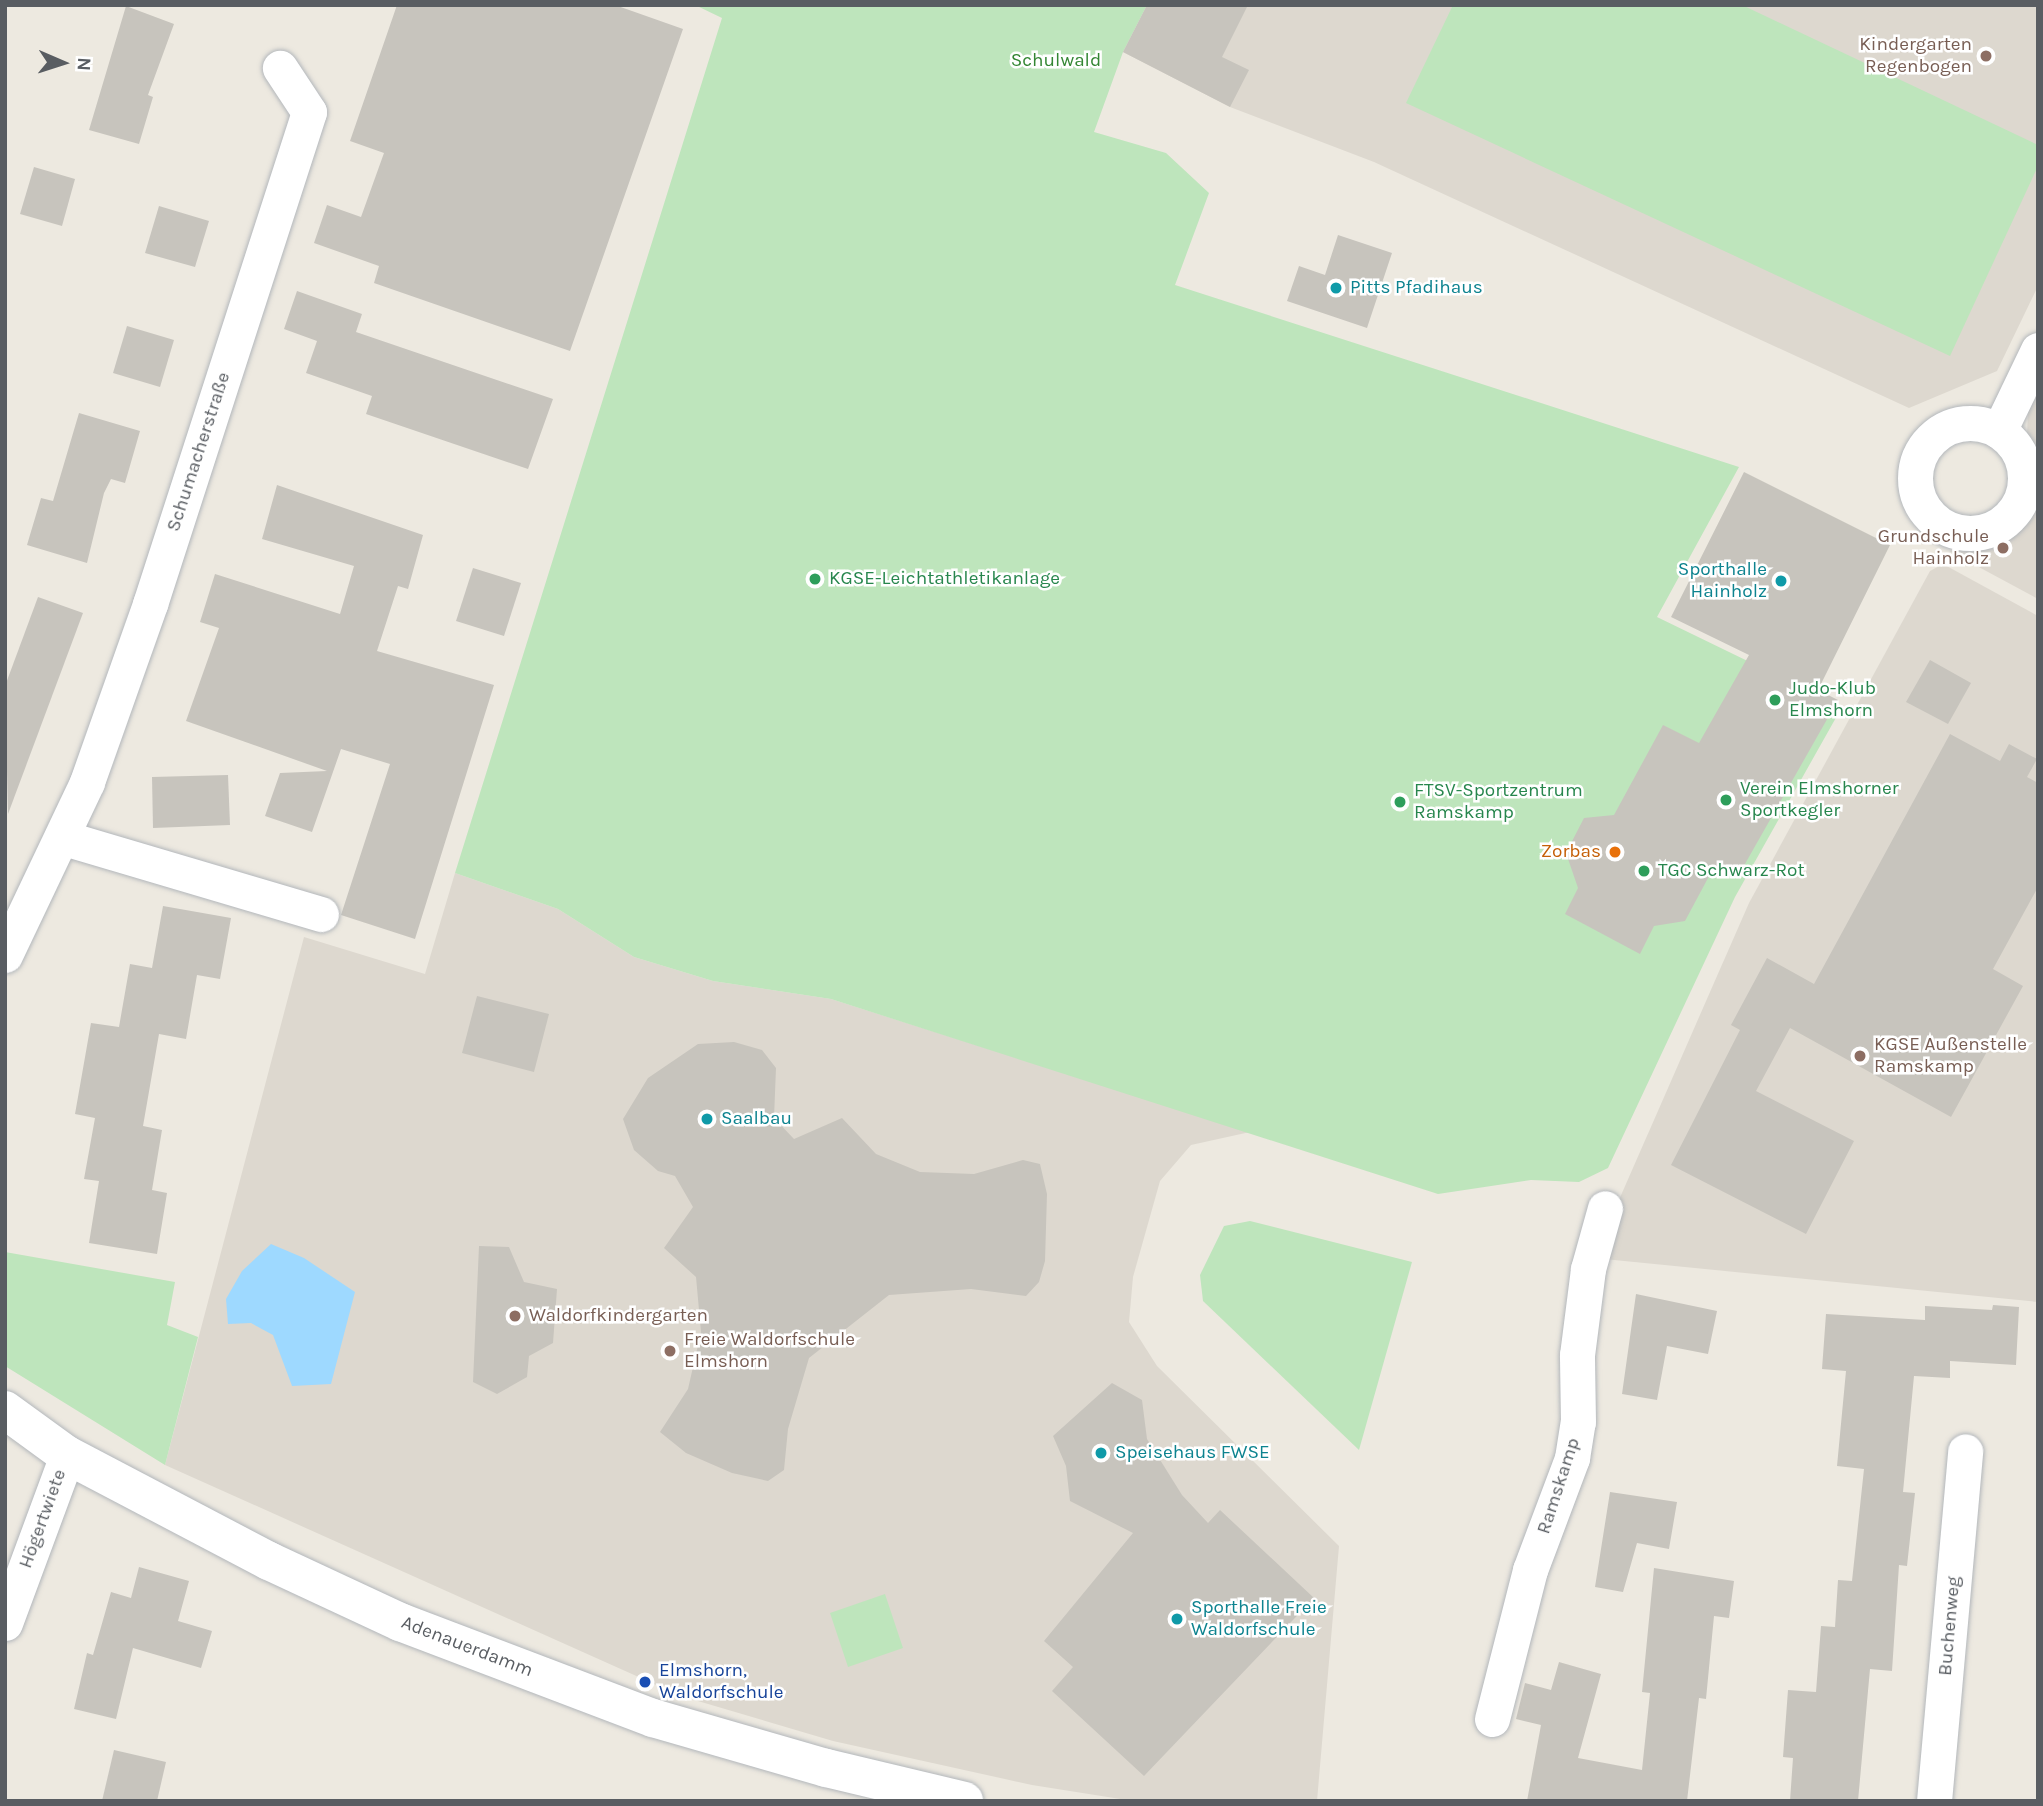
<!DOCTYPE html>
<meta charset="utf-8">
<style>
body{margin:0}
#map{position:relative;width:2043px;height:1806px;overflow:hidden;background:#ede9e0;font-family:Karla,sans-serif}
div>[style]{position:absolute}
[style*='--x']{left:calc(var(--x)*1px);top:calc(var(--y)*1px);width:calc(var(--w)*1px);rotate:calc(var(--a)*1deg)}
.education>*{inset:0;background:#ddd8cf}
.green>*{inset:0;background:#bee5bc}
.water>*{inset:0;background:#9ed9ff}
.building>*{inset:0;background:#c7c4bd}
.roads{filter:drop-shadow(0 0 2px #b3b7bb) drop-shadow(0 0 2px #b3b7bb)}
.minor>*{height:35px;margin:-17.5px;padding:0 17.5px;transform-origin:17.5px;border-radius:17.5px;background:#fff}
.minor>.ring{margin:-17.5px;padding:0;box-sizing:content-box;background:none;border:35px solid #fff;border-radius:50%}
.tertiary>*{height:38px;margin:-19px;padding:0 19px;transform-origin:19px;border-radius:19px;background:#fff}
.dots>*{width:19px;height:19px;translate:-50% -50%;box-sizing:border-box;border:4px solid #fff;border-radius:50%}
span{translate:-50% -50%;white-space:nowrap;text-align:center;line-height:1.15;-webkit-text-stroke:5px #fff;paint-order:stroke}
.education-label{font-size:19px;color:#785e54}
.right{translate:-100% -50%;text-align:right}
.left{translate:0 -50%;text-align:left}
.park-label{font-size:19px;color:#338633}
.culture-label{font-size:19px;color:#0d838f}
.street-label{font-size:19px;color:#595d62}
.leisure-label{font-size:19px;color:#27864d}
.food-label{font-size:19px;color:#c56008}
.transit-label{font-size:19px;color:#164399}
.frame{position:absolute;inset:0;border:7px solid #595d62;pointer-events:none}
.north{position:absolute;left:28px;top:28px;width:70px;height:70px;-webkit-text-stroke:5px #fff;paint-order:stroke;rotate:93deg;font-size:19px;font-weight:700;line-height:28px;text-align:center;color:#595d62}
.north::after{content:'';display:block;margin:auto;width:24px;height:32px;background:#595d62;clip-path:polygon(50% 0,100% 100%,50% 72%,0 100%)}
</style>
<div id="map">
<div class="education">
<i style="clip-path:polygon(1147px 5px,2038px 5px,2038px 286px,1997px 371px,1909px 408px,1374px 162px,1230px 107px,1123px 52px)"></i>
<i style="clip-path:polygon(2038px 392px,2038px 479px,2027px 436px,2028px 410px)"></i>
<i style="clip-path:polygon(2038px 490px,2038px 599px,1949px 551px,1986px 545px,2010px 534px,2027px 517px)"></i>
<i style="clip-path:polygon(1943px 564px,2038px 616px,2038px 1302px,1604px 1259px,1615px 1209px,1749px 903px,1930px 571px)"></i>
<i style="clip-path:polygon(455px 873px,558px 909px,634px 957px,713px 981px,831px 999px,1250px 1132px,1191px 1145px,1160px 1181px,1133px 1277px,1129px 1322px,1157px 1366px,1339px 1546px,1317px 1801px,1133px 1801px,1032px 1785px,833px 1741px,681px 1696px,165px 1465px,304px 937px,425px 974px)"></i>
</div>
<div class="green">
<i style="clip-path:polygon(695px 5px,1147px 5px,1123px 52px,1094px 132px,1166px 153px,1209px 193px,1175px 285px,1739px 467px,1657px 617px,1842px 707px,1735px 897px,1608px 1168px,1579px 1182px,1531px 1180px,1438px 1194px,831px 999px,713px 981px,634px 957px,558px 909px,455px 873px,722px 18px)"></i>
<i style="clip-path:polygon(1453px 5px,1742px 5px,2038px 145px,2038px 166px,1950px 356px,1406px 103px)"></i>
<i style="clip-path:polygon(1250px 1221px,1412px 1262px,1359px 1450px,1203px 1301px,1200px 1275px,1224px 1226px)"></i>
<i style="clip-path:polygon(5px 1252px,175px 1282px,167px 1325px,198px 1337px,165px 1465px,5px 1366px)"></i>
<i style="clip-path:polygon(885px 1594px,903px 1648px,848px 1667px,830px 1613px)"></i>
</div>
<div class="water">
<i style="clip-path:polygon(271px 1244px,304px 1258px,355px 1292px,331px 1384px,292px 1386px,273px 1335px,251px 1323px,228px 1324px,226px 1299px,242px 1271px)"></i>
</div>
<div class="building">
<i style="clip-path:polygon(397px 5px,615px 5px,683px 29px,570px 351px,374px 283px,379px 266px,314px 243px,327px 205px,361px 217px,384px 153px,350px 141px)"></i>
<i style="clip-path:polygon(1147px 5px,1248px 5px,1222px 57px,1249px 70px,1230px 107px,1123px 52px)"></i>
<i style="clip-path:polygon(126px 6px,174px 24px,148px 95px,153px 97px,139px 144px,89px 130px)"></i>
<i style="clip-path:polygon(34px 167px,75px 179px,62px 226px,20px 214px)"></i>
<i style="clip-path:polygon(159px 206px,209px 221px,195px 267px,145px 253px)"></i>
<i style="clip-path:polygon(1338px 235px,1392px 253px,1367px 328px,1287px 301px,1299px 266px,1325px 275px)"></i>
<i style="clip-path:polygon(297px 291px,362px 314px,356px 332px,553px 399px,528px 469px,366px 414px,372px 396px,306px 373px,317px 341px,284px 329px)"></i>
<i style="clip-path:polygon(127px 326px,174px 340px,160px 387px,113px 373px)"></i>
<i style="clip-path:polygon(79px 413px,140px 431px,125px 483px,111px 479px,104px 493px,87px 563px,27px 545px,41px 498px,53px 501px)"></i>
<i style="clip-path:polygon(1744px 472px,1890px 545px,1818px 690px,1838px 700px,1737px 878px,1715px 865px,1685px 921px,1654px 926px,1640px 954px,1565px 914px,1578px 888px,1566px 853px,1584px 818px,1614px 815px,1663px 725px,1699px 743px,1749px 655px,1671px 617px)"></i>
<i style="clip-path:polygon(277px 485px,423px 535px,408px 589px,398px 586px,377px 651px,494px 685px,415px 939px,341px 915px,390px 764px,341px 749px,312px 832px,265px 816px,280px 773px,327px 771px,186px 721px,219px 628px,200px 622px,215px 574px,340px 614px,354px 566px,262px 539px)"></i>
<i style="clip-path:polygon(473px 568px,521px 583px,504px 636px,456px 621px)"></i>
<i style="clip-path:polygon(38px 597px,83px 613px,8px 814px,5px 686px)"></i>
<i style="clip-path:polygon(1930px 660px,1971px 683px,1948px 724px,1906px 702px)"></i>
<i style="clip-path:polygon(1950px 734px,2000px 761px,2009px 744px,2037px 759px,2027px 777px,2038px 783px,2038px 887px,1993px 969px,2023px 986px,1951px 1117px,1790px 1028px,1756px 1091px,1854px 1141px,1806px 1234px,1671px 1165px,1740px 1030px,1731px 1025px,1767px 958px,1814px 984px)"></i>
<i style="clip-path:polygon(228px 775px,230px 825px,153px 828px,152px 777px)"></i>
<i style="clip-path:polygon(163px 906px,231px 918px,220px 979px,197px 975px,186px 1039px,159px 1034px,143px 1126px,162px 1130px,152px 1190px,167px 1193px,157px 1254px,89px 1243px,99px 1181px,84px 1179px,95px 1118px,75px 1114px,91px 1023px,119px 1027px,130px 964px,152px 968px)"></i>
<i style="clip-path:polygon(477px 996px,549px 1014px,534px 1072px,462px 1053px)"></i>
<i style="clip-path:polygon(734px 1042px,762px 1050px,776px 1068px,774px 1118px,794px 1139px,842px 1118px,876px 1154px,920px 1172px,974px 1174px,1023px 1160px,1040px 1164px,1047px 1194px,1045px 1261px,1039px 1282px,1026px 1296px,971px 1289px,889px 1295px,809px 1358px,788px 1429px,784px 1470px,768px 1481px,732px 1473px,686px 1453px,660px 1432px,688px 1389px,701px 1332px,696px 1277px,664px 1248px,693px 1207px,675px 1176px,658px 1171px,634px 1150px,623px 1119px,648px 1078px,698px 1044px)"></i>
<i style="clip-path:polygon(479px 1246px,509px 1247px,524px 1282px,557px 1289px,553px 1343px,529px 1356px,527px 1377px,497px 1394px,473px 1382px)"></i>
<i style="clip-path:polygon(1636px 1294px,1717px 1311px,1708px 1354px,1667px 1346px,1657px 1400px,1622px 1394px)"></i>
<i style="clip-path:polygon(1993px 1305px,2019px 1307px,2016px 1365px,1950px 1361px,1950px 1378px,1914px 1376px,1903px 1492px,1915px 1493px,1907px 1566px,1899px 1565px,1892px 1671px,1870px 1669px,1858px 1801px,1790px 1801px,1793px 1758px,1783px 1757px,1788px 1690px,1816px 1692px,1821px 1626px,1835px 1627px,1838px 1580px,1852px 1581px,1864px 1469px,1837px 1466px,1846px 1371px,1822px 1369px,1826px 1314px,1925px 1320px,1925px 1306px,1992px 1310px)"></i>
<i style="clip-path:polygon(1112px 1383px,1142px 1400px,1147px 1439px,1182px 1495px,1208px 1523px,1220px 1510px,1314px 1598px,1144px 1776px,1052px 1691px,1073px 1667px,1044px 1641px,1133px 1533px,1070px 1501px,1066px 1466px,1053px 1436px)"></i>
<i style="clip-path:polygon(1610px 1492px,1677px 1502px,1669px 1549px,1637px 1543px,1623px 1592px,1595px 1587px)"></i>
<i style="clip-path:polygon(139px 1567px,189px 1581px,178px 1621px,212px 1631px,201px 1668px,133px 1648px,116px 1719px,74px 1709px,87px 1653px,93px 1655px,111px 1592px,131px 1598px)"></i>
<i style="clip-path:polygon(1654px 1568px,1734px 1581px,1729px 1618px,1714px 1616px,1706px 1699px,1699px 1698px,1687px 1801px,1527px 1801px,1541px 1725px,1516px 1719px,1525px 1683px,1551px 1690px,1559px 1662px,1601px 1674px,1578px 1758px,1642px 1770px,1650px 1693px,1642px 1692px)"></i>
<i style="clip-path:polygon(114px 1750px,166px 1762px,157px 1801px,102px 1801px)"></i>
</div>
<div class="roads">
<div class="minor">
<i class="ring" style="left:1915px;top:423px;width:75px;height:75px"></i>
<i style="--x:1999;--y:431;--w:90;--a:-64.3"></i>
<i style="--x:64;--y:838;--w:268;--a:16.5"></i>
<i style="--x:5;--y:955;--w:191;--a:-64.6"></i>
<i style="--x:87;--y:782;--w:189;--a:-70.5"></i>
<i style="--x:150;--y:604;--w:517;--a:-72.09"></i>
<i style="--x:309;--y:112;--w:53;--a:-123.4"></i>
<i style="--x:5;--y:1623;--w:179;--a:-69.7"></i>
<i style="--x:1492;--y:1719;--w:154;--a:-75.7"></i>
<i style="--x:1530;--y:1570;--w:120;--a:-69.4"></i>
<i style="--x:1572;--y:1458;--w:36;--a:-81"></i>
<i style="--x:1578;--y:1422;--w:67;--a:-90.9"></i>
<i style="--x:1577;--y:1355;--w:87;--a:-82.7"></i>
<i style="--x:1588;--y:1269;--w:63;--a:-74.4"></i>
<i style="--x:1934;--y:1801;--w:351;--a:-84.9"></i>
</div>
<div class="tertiary">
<i style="--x:5;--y:1410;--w:77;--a:36"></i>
<i style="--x:67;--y:1455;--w:228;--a:27.7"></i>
<i style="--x:269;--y:1561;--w:145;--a:25"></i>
<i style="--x:400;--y:1622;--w:271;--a:20.8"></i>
<i style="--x:653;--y:1718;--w:180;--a:16.1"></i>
<i style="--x:826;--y:1768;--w:142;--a:13.4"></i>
</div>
</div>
<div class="dots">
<i style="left:1986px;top:56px;background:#8d6e63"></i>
<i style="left:1336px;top:288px;background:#0f9aa8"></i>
<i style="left:2003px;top:548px;background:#8d6e63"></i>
<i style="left:815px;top:579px;background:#2e9e5b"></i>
<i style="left:1781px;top:581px;background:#0f9aa8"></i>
<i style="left:1775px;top:700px;background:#2e9e5b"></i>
<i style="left:1726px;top:800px;background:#2e9e5b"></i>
<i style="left:1400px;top:802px;background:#2e9e5b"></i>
<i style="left:1615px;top:852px;background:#e8710a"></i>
<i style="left:1644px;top:871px;background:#2e9e5b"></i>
<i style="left:1860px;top:1056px;background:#8d6e63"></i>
<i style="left:707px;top:1119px;background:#0f9aa8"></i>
<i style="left:515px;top:1316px;background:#8d6e63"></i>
<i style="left:670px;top:1351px;background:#8d6e63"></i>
<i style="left:1101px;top:1453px;background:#0f9aa8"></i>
<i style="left:1177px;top:1619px;background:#0f9aa8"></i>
<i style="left:645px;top:1682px;background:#1a4fb4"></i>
</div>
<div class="education-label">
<span class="right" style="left:1972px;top:56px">Kindergarten<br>Regenbogen</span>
<span class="right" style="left:1989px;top:548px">Grundschule<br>Hainholz</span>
<span class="left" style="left:1874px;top:1056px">KGSE Außenstelle<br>Ramskamp</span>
<span class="left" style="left:529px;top:1316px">Waldorfkindergarten</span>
<span class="left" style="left:684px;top:1351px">Freie Waldorfschule<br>Elmshorn</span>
</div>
<div class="park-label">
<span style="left:1056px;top:61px">Schulwald</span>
</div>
<div class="culture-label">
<span class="left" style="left:1350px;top:288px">Pitts Pfadihaus</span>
<span class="right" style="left:1767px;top:581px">Sporthalle<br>Hainholz</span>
<span class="left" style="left:721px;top:1119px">Saalbau</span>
<span class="left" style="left:1115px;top:1453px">Speisehaus FWSE</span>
<span class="left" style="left:1191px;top:1619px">Sporthalle Freie<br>Waldorfschule</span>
</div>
<div class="street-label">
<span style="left:199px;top:452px;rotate:-72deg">Schumacherstraße</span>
<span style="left:1559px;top:1486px;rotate:-72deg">Ramskamp</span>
<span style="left:43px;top:1519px;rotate:-70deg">Högertwiete</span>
<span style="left:1950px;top:1626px;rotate:-85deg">Buchenweg</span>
<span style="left:467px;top:1647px;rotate:21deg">Adenauerdamm</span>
</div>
<div class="leisure-label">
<span class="left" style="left:829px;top:579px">KGSE-Leichtathletikanlage</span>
<span class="left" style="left:1789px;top:700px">Judo-Klub<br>Elmshorn</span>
<span class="left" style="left:1740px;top:800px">Verein Elmshorner<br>Sportkegler</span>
<span class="left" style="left:1414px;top:802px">FTSV-Sportzentrum<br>Ramskamp</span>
<span class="left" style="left:1658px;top:871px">TGC Schwarz-Rot</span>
</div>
<div class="food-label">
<span class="right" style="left:1601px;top:852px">Zorbas</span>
</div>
<div class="transit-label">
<span class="left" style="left:659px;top:1682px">Elmshorn,<br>Waldorfschule</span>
</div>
<div class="frame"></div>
<div class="north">N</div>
</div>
